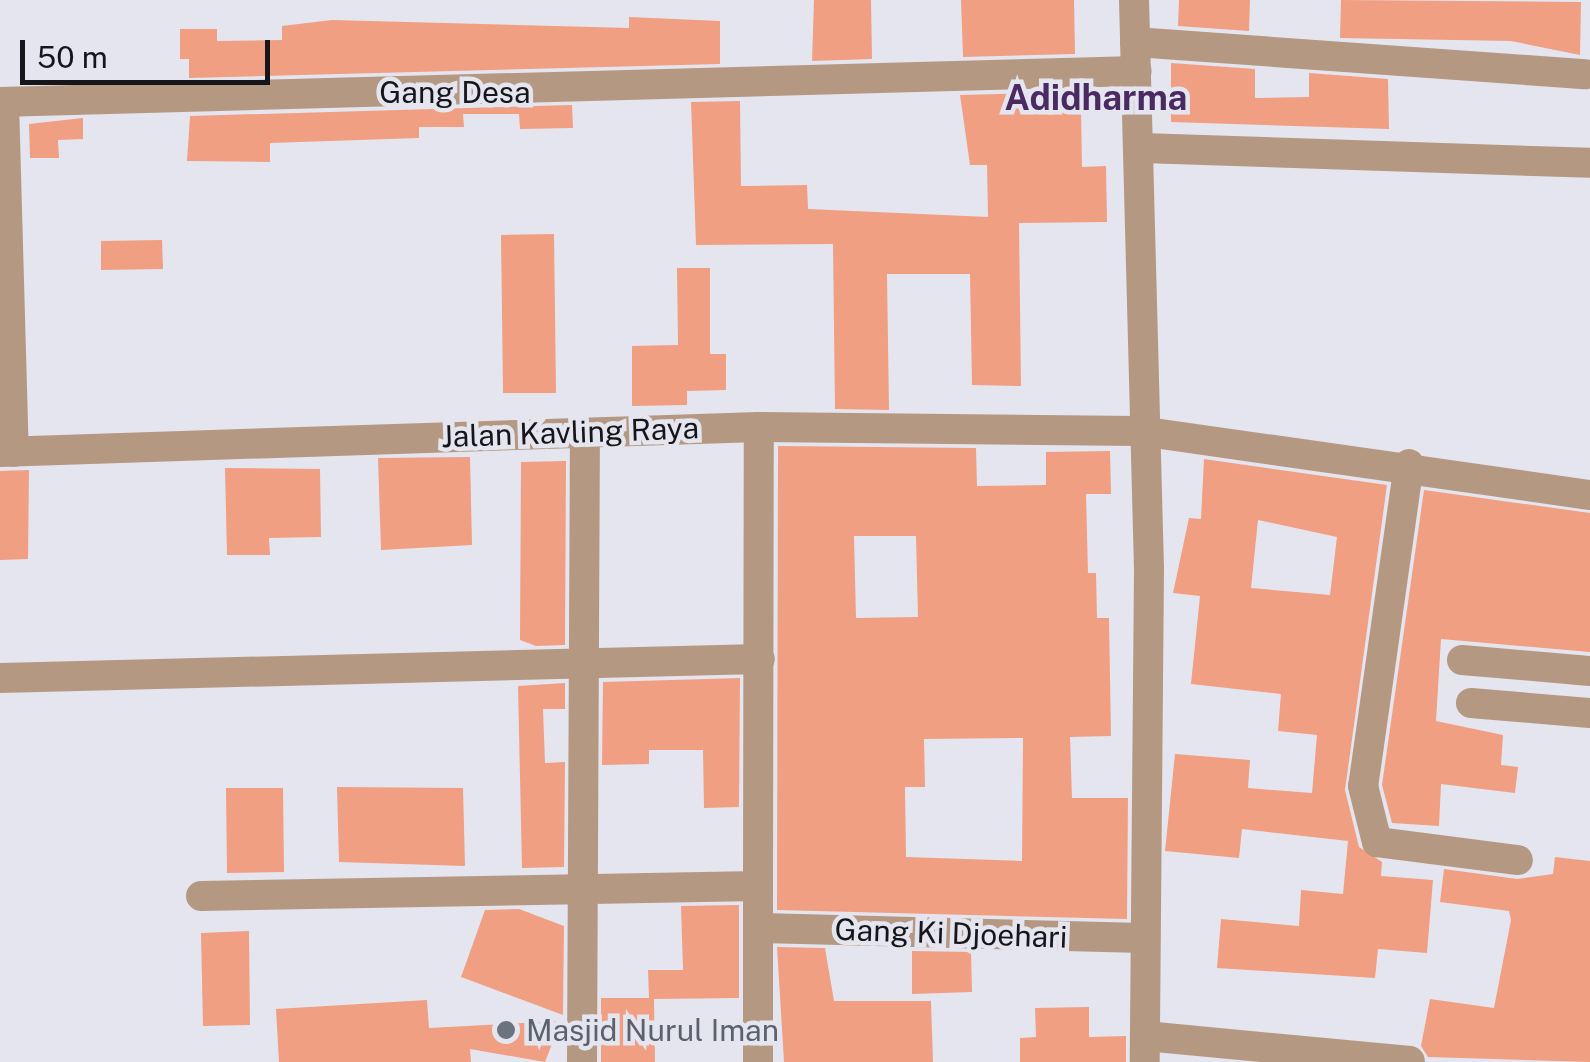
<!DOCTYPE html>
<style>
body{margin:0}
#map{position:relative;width:1590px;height:1062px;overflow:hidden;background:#e5e5f0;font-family:"Public Sans",sans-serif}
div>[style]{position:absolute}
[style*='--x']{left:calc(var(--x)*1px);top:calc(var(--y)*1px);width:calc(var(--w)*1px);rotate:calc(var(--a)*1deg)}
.building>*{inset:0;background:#f09f82}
.minor>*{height:30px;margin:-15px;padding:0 15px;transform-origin:15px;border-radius:15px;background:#b59881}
.dots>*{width:28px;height:28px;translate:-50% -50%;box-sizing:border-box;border:5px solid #e5e5f0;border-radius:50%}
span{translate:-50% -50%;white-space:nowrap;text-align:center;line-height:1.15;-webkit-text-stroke:9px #e5e5f0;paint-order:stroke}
.street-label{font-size:30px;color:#16161a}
.worship-label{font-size:30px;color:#5b616d}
.left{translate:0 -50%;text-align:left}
.quarter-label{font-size:35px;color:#4b2a62;font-weight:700}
.scale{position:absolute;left:20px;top:40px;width:250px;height:45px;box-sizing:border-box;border:5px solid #16161a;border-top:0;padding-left:12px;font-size:30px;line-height:35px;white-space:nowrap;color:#16161a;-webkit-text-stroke:8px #e5e5f0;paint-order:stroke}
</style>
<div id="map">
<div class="building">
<i style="clip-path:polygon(814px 0,871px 0,872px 59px,812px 61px)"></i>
<i style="clip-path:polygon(961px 0,1074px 0,1075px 54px,963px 57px)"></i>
<i style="clip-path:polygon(1179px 0,1250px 0,1249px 31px,1178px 26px)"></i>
<i style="clip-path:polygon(1341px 0,1581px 2px,1580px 55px,1511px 41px,1340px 38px)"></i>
<i style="clip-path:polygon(629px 17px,720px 21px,720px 64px,189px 78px,189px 59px,180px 59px,180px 29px,217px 29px,217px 41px,282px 40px,282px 26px,332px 20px,629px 28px)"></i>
<i style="clip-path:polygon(1171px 63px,1255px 69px,1255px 98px,1309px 97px,1309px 73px,1388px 79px,1389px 129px,1171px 122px)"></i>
<i style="clip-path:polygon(1108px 91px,1108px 108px,1081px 108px,1082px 167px,1106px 166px,1107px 222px,1019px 223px,1021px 386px,972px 385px,970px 274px,887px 274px,889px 410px,835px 409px,833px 244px,696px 245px,691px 102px,740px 101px,741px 186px,807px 185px,808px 209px,988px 217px,987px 165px,970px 165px,960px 95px)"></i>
<i style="clip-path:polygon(572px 105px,573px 128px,520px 129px,519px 114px,463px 114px,464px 127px,419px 127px,419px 138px,270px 143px,270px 162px,187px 161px,190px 116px)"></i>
<i style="clip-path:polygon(83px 118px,83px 139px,58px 140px,59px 158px,30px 158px,29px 124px)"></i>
<i style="clip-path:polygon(554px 234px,556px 393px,503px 393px,501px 235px)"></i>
<i style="clip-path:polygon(162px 240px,163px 269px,101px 270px,101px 241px)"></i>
<i style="clip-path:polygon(677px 268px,710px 268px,710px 354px,726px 354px,726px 390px,687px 391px,687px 405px,632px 406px,632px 346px,678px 345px)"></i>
<i style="clip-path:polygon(evenodd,778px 446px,976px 448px,977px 486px,1046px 485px,1046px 452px,1110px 451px,1111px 494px,1086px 494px,1088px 573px,1096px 573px,1097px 618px,1109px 618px,1111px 736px,1070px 737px,1072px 798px,1128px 798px,1127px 919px,777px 910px,778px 446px,854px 536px,916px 536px,918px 617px,856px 618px,854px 536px,778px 446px,1023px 738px,1022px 861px,906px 857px,905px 787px,925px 787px,924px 739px,1023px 738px)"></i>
<i style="clip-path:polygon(470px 457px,472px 545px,381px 550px,378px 458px)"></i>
<i style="clip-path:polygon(evenodd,1204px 459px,1387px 485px,1345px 790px,1359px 847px,1382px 862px,1381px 876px,1433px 880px,1427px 953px,1378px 949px,1375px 978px,1217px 968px,1221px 919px,1299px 926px,1301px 890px,1343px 894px,1348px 841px,1242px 829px,1239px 858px,1165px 851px,1175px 754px,1250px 760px,1248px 788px,1312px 793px,1317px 735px,1278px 731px,1281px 694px,1191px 684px,1200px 596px,1173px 593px,1189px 518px,1201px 519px,1204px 459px,1258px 520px,1337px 537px,1330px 595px,1251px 588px,1258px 520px)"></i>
<i style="clip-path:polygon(566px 461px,565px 645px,536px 646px,520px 640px,521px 462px)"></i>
<i style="clip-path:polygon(225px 468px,320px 469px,321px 537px,269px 538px,270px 555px,227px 555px)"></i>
<i style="clip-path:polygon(29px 470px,28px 559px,0 560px,0 471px)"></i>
<i style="clip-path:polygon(1424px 490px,1590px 513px,1590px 652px,1441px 639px,1436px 721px,1503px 735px,1501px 765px,1518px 767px,1515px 793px,1441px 784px,1439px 826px,1392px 823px,1382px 785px)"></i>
<i style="clip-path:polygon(740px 678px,739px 807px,704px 808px,703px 750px,649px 750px,649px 764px,602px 765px,603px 682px)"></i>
<i style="clip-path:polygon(565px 683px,565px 709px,543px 709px,545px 763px,565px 762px,564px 867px,522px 868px,518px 686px)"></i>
<i style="clip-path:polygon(337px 787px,463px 788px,465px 866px,339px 862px)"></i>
<i style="clip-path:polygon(226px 788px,283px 788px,284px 872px,227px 873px)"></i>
<i style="clip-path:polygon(1555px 857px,1590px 861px,1590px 1062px,1428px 1057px,1421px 1046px,1430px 999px,1494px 1008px,1511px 920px,1509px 911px,1440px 902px,1444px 869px,1517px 879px,1553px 874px)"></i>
<i style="clip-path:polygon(739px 905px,739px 998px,654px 999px,655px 1062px,601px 1062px,601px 998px,649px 998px,648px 970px,683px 970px,681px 906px)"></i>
<i style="clip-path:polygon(519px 909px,564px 926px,563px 1015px,461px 977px,485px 910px)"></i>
<i style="clip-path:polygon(249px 931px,250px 1025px,203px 1026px,201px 933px)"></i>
<i style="clip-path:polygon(777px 947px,825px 948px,834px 1001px,931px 1001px,933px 1062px,784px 1062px)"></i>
<i style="clip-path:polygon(912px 951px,971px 952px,972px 992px,912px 994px)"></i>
<i style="clip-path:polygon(427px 1000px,429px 1028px,561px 1021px,545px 1062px,470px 1049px,471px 1062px,279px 1062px,276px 1009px)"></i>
<i style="clip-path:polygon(1089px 1007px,1089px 1037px,1126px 1036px,1126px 1062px,1020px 1062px,1020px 1038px,1036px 1037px,1035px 1008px)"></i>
</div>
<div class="minor">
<i style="--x:1134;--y:0;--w:569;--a:88.49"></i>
<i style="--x:1149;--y:569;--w:493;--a:90.5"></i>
<i style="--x:1135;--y:42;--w:451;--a:4.1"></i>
<i style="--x:0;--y:102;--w:1137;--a:-1.56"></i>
<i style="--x:4;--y:102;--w:350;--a:88.4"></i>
<i style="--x:1142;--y:148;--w:448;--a:1.9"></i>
<i style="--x:0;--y:452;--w:759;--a:-1.89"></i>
<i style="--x:759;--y:427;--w:381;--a:0.6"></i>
<i style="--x:1140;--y:431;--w:455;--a:8.1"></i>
<i style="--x:1409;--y:464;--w:325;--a:98.1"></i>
<i style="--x:1363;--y:786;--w:58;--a:76"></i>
<i style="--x:1377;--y:842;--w:142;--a:7.3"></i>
<i style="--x:1462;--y:660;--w:128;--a:4.9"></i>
<i style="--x:0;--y:678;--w:760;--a:-1.43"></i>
<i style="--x:1471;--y:703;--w:119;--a:4.8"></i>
<i style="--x:758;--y:886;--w:176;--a:90"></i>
<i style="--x:201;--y:896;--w:557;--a:-1.03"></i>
<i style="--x:758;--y:886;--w:459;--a:-89.9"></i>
<i style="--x:759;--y:928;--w:384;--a:1.5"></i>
<i style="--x:1145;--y:1036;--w:266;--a:5.4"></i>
<i style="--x:582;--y:1062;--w:630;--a:-89.73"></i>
</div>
<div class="dots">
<i style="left:506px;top:1030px;background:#6b7280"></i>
</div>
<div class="street-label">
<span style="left:455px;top:92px">Gang Desa</span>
<span style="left:570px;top:432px;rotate:-2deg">Jalan Kavling Raya</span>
<span style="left:951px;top:933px;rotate:2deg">Gang Ki Djoehari</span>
</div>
<div class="worship-label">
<span class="left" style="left:526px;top:1030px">Masjid Nurul Iman</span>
</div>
<div class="quarter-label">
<span style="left:1096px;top:98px">Adidharma</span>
</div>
<div class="scale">50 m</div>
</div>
